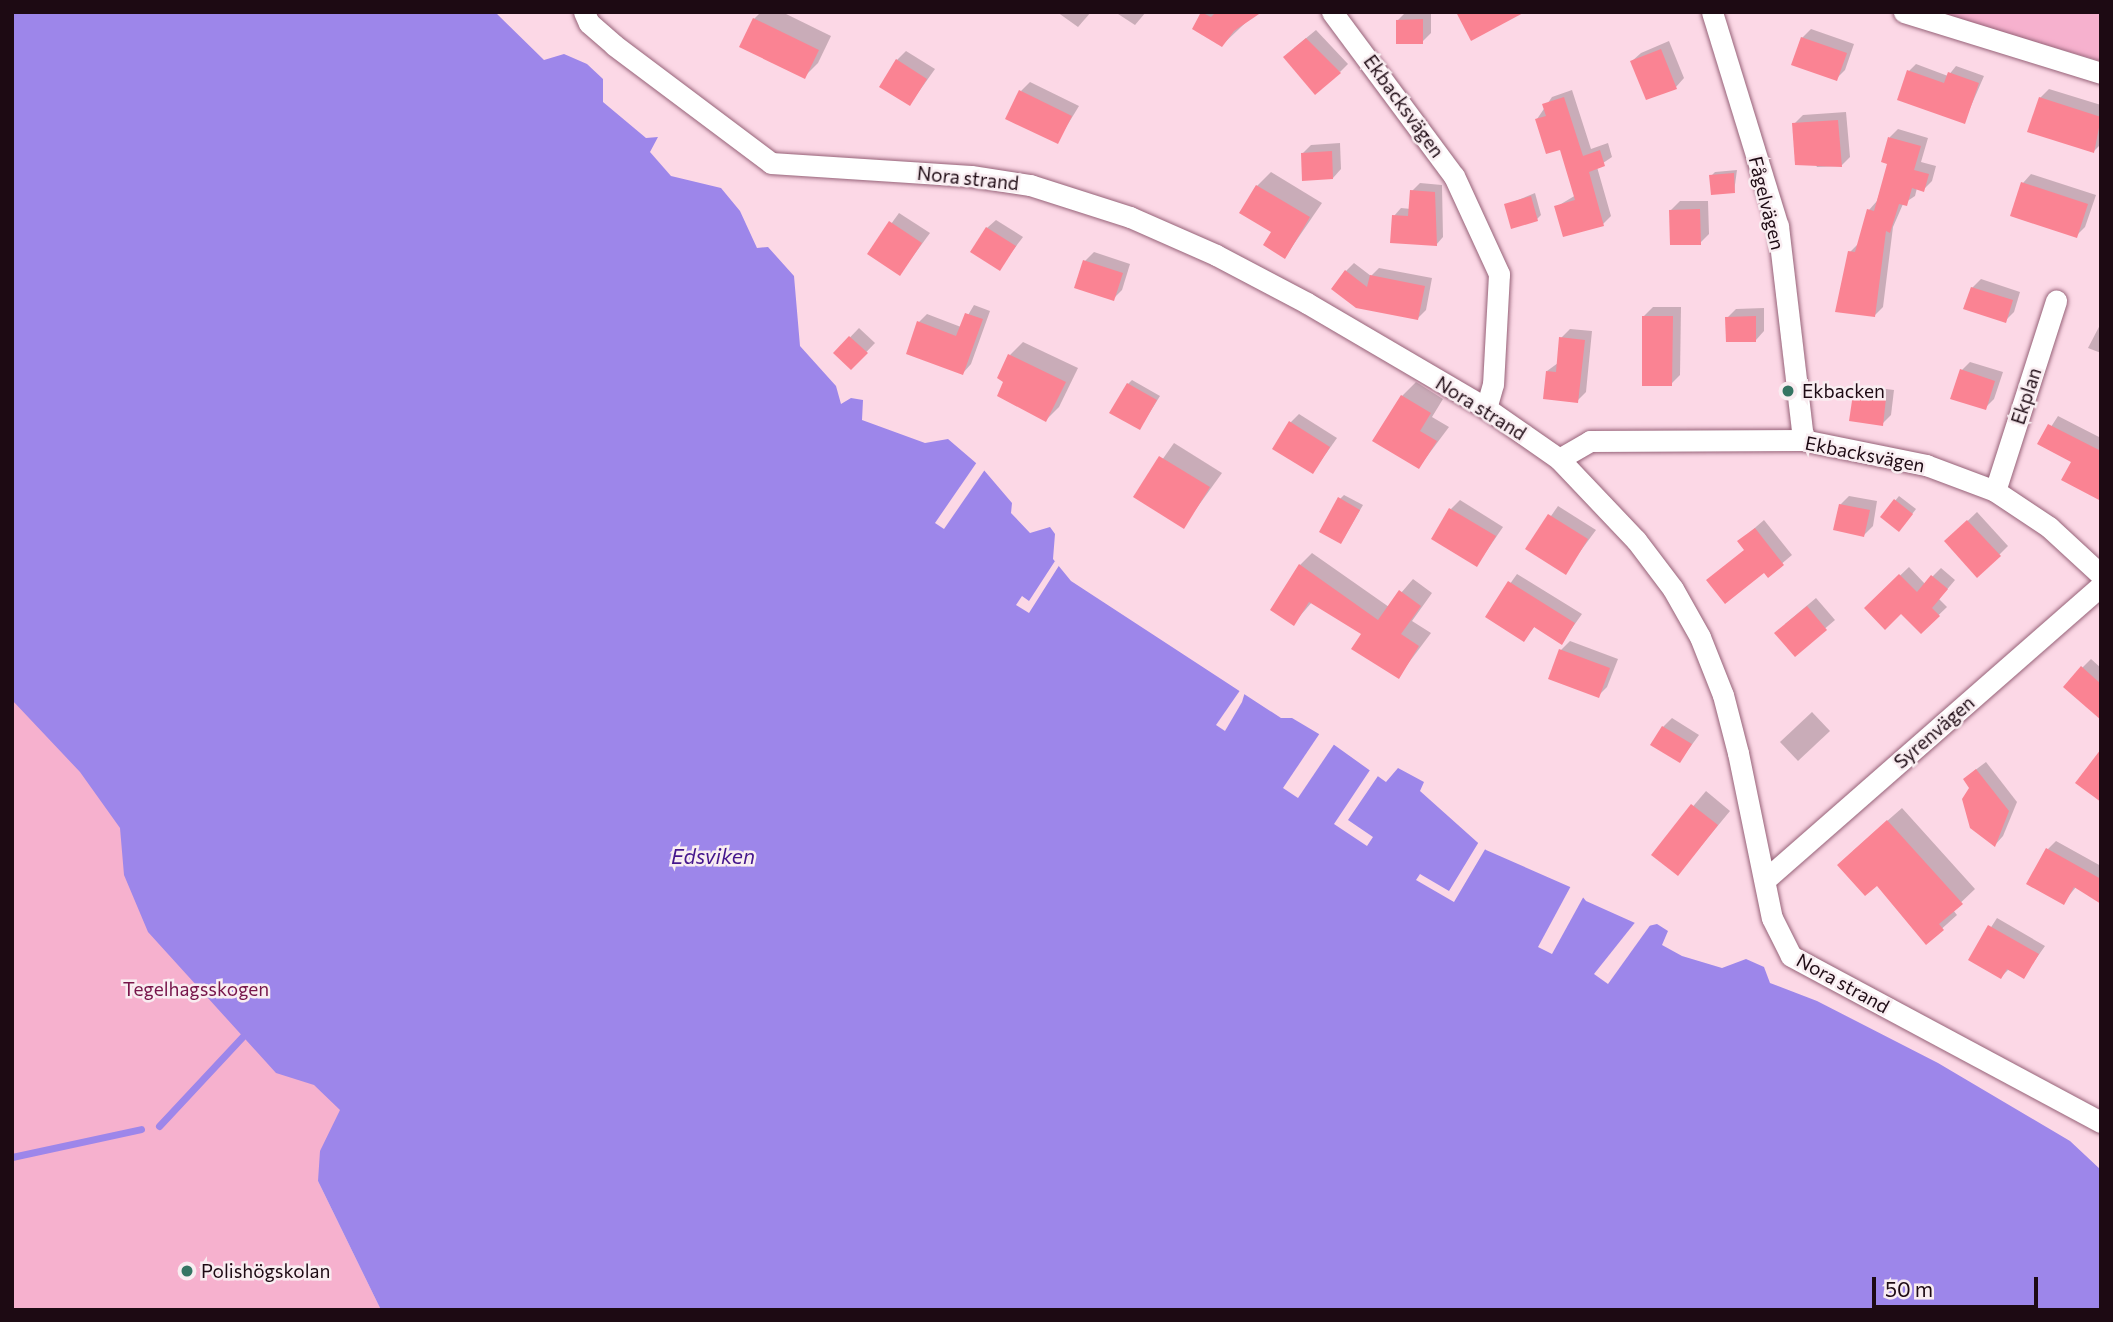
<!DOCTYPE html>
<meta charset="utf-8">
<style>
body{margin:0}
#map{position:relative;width:2113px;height:1322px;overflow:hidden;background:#fcd8e6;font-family:Commissioner,sans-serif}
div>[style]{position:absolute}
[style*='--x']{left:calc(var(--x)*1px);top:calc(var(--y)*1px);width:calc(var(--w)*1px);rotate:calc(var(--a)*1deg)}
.green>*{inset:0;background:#f6b1ce}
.water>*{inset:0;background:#9d86ea}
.pier>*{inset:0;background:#fcd8e6}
.shadow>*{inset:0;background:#0003}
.stream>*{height:7px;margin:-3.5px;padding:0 3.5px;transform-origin:3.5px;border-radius:3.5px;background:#9d86ea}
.building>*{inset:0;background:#fa8393}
.roads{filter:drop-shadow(0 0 2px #966278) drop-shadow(0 0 2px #966278)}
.minor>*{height:21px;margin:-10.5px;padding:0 10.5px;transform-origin:10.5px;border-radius:10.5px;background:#fff}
.dots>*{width:19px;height:19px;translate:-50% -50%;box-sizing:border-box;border:4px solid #f9edf1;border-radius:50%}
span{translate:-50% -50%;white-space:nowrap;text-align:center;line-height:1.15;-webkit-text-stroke:5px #f9edf1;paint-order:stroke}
.street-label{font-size:19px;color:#1d0a13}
.poi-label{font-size:19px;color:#1d0a13}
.left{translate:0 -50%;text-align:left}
.park-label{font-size:19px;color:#77154a}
.water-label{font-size:21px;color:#45168c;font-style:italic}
.frame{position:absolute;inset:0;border:14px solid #1d0a13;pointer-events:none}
.scale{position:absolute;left:1872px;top:1277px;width:166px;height:32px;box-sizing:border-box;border:4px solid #1d0a13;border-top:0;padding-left:9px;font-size:21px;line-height:24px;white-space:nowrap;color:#1d0a13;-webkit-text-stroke:5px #f9edf1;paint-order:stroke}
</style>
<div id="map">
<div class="green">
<i style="clip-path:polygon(1933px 12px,2101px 12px,2101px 61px)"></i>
<i style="clip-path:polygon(12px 435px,518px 1112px,318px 1181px,381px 1310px,12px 1310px)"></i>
</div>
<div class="water">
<i style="clip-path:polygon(12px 12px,495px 12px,544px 60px,564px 54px,587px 64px,603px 79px,603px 102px,646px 138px,658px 137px,650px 152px,671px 176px,721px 188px,740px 211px,757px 248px,768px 247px,794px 276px,800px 346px,836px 386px,841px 404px,851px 398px,863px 400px,862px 420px,925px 443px,948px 439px,983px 469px,1012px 503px,1011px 513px,1030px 533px,1050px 527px,1055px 534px,1053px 559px,1071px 581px,1281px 718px,1292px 718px,1319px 734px,1386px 782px,1398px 768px,1424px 782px,1420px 791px,1486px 850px,1577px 890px,1586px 901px,1644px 927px,1657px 924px,1668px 931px,1662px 945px,1682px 956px,1722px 968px,1746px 959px,1764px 967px,1770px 983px,1817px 1001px,1938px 1063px,2070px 1141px,2101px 1170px,2101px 1310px,381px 1310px,318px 1181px,320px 1151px,340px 1110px,314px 1085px,276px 1073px,148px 932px,124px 875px,120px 828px,80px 772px,12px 700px)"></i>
</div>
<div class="pier">
<i style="clip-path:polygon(977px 462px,986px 468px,944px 529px,935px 523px)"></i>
<i style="clip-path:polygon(1055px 561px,1060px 564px,1029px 613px,1016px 605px,1022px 596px,1029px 601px)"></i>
<i style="clip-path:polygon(1241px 689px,1245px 692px,1242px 702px,1225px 731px,1216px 725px)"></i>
<i style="clip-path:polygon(1320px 733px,1335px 743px,1298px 798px,1283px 788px)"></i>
<i style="clip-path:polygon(1372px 767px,1380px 773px,1348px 820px,1373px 837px,1367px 846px,1334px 824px)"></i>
<i style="clip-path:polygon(1480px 840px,1487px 846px,1454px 902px,1416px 880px,1420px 874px,1449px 891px)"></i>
<i style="clip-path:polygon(1572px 884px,1585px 894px,1552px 954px,1538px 947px)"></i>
<i style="clip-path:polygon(1637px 920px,1651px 924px,1608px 984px,1594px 974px)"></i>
</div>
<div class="shadow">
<i style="clip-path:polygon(761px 12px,782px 12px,831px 36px,818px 63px,804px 77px,754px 19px)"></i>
<i style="clip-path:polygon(1057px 12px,1091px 12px,1078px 27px)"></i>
<i style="clip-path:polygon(1115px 12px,1146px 12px,1135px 25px)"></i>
<i style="clip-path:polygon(1203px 12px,1257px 12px,1222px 45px,1195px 28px)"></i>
<i style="clip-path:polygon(1406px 12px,1431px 12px,1431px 33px,1422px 42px,1398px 20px)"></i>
<i style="clip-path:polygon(1811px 29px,1854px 44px,1845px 70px,1836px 79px,1802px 38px)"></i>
<i style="clip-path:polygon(1316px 30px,1348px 64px,1340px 72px,1294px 48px)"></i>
<i style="clip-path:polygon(1669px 41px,1684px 78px,1676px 87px,1632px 61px,1641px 53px)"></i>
<i style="clip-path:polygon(906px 51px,935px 69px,910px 104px,897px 60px)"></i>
<i style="clip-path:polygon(1916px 64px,1948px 76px,1956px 66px,1984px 76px,1964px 122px,1909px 71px)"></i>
<i style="clip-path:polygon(1030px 82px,1079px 106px,1057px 142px,1021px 91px)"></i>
<i style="clip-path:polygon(2049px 89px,2101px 105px,2101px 144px,2094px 151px,2040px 98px)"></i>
<i style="clip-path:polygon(1572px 90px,1591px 149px,1608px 143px,1612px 157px,1597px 167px,1611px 216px,1603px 224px,1556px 207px,1576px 195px,1561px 148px,1537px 119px,1552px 97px)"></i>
<i style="clip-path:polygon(1846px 112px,1850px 157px,1841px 166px,1817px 167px,1794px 124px,1803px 115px)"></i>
<i style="clip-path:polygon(1898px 129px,1928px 138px,1921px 162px,1936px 166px,1932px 181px,1923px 190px,1917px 188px,1915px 196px,1903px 204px,1893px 227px,1883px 307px,1874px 316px,1850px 252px,1859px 243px,1869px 210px,1877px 201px,1889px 163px,1890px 137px)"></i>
<i style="clip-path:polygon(1340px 143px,1341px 169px,1333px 178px,1302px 154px,1311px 145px)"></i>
<i style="clip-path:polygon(1737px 170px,1734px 192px,1711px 176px,1715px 172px)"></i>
<i style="clip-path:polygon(1271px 172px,1322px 203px,1285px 257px,1257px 186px)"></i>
<i style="clip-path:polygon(2031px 174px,2096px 195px,2085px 227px,2076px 236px,2023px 183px)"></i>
<i style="clip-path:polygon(1420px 183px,1442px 185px,1443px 237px,1436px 245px,1394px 216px,1401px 208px,1411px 209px,1412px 191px)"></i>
<i style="clip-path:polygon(1535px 193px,1541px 215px,1537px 219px,1506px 205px)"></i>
<i style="clip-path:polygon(1680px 201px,1708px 201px,1709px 234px,1700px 243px,1671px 210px)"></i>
<i style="clip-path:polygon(899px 213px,930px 233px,900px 274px,870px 253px)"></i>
<i style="clip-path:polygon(996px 220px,1023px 237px,999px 269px,987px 228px)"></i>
<i style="clip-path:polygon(1094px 252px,1130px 264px,1122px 290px,1113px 299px,1085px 261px)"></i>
<i style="clip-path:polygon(1354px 263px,1371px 276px,1379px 268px,1432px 278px,1426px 310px,1418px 318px,1357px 306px,1346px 271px)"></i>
<i style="clip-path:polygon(1981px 279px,2020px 292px,2014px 312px,2005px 321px,1972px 288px)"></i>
<i style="clip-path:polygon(974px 305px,990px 311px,971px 364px,963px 373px,919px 322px,927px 314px,961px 327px)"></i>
<i style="clip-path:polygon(1653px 307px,1681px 307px,1680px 375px,1671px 384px,1644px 316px)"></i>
<i style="clip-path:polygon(1764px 308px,1764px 331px,1756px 340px,1727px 318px,1736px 309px)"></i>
<i style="clip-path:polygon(2101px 323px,2101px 353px,2088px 348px)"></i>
<i style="clip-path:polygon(859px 328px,875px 343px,851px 368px,835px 353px)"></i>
<i style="clip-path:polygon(1570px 329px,1592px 331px,1586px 392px,1577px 401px,1547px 371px,1558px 363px,1561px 338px)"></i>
<i style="clip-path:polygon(1023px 342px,1078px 368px,1059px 407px,1046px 420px,1010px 355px)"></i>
<i style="clip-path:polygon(1970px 362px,2003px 372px,1994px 399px,1985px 408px,1962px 370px)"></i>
<i style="clip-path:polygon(1132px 380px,1160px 396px,1140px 428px,1128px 384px)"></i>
<i style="clip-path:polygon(1416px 382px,1443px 399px,1432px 417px,1449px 427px,1419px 467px,1402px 396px)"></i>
<i style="clip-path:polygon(1863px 386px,1894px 390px,1891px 415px,1882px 424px,1854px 395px)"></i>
<i style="clip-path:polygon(1299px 414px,1337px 438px,1313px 472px,1290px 423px)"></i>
<i style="clip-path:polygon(2058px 416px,2101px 438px,2101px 499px,2073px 461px,2040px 444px)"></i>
<i style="clip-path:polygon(1174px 443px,1222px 473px,1183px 527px,1136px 497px)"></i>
<i style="clip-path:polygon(1344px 495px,1363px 505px,1344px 538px,1340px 499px)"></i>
<i style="clip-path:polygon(1849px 496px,1877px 501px,1873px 526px,1864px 535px,1840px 505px)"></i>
<i style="clip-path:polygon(1899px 496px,1916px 509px,1903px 526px,1882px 517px)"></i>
<i style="clip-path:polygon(1460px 500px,1503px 527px,1477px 565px,1451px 509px)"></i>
<i style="clip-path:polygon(1558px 506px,1596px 530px,1565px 572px,1528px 549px)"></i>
<i style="clip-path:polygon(1977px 512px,2008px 546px,1999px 555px,1955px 533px)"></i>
<i style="clip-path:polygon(1764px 520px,1792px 555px,1768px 575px,1746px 549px,1749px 533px)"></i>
<i style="clip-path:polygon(1312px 553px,1389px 607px,1413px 579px,1432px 593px,1412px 621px,1431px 633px,1398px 677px,1363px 633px,1312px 602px,1294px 623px,1300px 565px)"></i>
<i style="clip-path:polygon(1909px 567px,1925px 584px,1941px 568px,1955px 580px,1939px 599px,1947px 607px,1921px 632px,1901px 611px,1866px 608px)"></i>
<i style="clip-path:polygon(1517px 574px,1582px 614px,1562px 642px,1535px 626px,1524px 640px,1487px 616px)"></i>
<i style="clip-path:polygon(1816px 598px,1835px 620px,1795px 654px,1785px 624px)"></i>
<i style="clip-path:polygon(1570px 641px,1618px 659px,1607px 687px,1598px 696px,1561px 650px)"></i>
<i style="clip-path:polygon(2091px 659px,2101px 668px,2101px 708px,2082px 668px)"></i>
<i style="clip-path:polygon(1812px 712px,1830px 731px,1798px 761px,1780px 742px)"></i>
<i style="clip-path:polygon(1672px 718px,1699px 735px,1680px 761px,1663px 727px)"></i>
<i style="clip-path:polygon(1986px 762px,2017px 802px,2003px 836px,1995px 845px,1974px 771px)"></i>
<i style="clip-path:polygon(1706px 791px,1730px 811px,1678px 874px,1653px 854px)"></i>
<i style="clip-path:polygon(1902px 808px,1975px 889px,1953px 910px,1957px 915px,1926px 943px,1853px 851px)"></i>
<i style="clip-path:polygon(2056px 841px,2101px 866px,2101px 903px,2076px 887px,2063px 903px,2048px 849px)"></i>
<i style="clip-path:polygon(1997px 918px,2045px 946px,2024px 976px,2008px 970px,2001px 977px,1970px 960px)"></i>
</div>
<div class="stream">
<i style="--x:159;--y:1126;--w:122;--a:-47"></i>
<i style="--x:12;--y:1157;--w:132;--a:-12.2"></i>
</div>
<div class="building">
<i style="clip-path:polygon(1201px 12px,1211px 17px,1216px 12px,1262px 12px,1234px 31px,1222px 47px,1192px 29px)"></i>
<i style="clip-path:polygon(1456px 12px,1525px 12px,1471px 41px)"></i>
<i style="clip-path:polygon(753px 18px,819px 50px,805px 79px,739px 47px)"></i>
<i style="clip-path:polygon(1423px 19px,1423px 44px,1396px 44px,1396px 20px)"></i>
<i style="clip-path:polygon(1801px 37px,1847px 53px,1837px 81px,1791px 65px)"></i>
<i style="clip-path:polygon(1306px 38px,1341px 73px,1315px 95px,1283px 57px)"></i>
<i style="clip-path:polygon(1661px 49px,1677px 89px,1646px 100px,1630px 61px)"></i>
<i style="clip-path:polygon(896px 59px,927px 79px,910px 106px,879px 87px)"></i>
<i style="clip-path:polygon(1907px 70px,1944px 83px,1948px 72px,1979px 83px,1965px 124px,1897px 100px)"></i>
<i style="clip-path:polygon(1019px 90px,1072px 116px,1058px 144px,1005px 119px)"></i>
<i style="clip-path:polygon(1564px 97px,1583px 156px,1600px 150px,1605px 166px,1589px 172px,1604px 226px,1563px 237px,1554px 206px,1575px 200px,1560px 150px,1546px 154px,1535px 119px,1546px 116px,1542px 104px)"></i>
<i style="clip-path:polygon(2039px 97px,2101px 117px,2094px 153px,2027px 132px)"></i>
<i style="clip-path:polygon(1838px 120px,1842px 167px,1795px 165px,1792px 123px)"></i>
<i style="clip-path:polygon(1888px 137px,1921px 146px,1914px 170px,1929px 174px,1924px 192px,1912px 188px,1907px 206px,1899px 204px,1890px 233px,1886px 231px,1875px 317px,1835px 312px,1848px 251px,1855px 252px,1867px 209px,1874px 211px,1887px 164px,1881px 162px)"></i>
<i style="clip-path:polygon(1332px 151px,1333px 179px,1302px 181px,1301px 153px)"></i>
<i style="clip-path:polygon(1734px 173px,1735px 193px,1711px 195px,1709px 175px)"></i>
<i style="clip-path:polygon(2021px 182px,2088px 204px,2077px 238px,2010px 216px)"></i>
<i style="clip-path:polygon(1256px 185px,1310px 217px,1285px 259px,1263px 245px,1271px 232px,1239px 213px)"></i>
<i style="clip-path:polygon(1410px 190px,1435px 192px,1437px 246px,1390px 243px,1392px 215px,1408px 216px)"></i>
<i style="clip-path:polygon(1531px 196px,1538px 221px,1511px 229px,1504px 204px)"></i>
<i style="clip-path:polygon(1700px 209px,1701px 245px,1670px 245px,1669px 210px)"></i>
<i style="clip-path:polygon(889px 221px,922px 243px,900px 276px,867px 254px)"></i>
<i style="clip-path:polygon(986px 227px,1016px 246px,1000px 271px,970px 252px)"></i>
<i style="clip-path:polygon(1083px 260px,1123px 273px,1114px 301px,1074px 288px)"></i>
<i style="clip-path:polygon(1345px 270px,1367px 287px,1370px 275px,1425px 286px,1418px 320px,1356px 308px,1331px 289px)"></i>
<i style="clip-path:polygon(1971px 287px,2013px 300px,2006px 323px,1963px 309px)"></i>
<i style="clip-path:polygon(965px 313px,983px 319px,963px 375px,906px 354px,917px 321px,956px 336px)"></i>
<i style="clip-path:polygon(1642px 316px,1673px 316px,1672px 386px,1642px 386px)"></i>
<i style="clip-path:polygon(1756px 316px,1756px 342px,1726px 342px,1725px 317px)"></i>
<i style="clip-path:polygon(849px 336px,868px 353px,851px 370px,833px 353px)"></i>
<i style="clip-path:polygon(1559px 337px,1585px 340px,1578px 403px,1543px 399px,1546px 371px,1556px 372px)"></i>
<i style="clip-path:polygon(1008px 354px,1066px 382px,1046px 422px,997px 396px,1003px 382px,997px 378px)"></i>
<i style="clip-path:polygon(1960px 369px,1995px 381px,1986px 410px,1950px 399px)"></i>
<i style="clip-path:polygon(1127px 383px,1157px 400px,1140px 430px,1109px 413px)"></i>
<i style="clip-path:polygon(1853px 394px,1886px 398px,1883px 426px,1849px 421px)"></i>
<i style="clip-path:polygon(1401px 395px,1431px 413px,1420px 431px,1437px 441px,1419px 469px,1372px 441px)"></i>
<i style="clip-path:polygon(1289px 421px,1330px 447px,1313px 474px,1272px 449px)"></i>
<i style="clip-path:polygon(2048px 424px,2101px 451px,2101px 501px,2061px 480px,2071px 462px,2037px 444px)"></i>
<i style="clip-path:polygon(1159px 456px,1210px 487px,1184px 529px,1133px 497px)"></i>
<i style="clip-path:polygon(1338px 497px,1360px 510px,1341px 544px,1319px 532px)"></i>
<i style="clip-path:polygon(1894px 499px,1913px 514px,1899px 532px,1880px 517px)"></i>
<i style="clip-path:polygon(1839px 504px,1870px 510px,1864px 537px,1833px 530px)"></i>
<i style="clip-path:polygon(1449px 508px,1496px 536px,1477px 567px,1431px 539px)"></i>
<i style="clip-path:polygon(1548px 514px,1588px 539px,1566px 575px,1525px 549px)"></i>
<i style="clip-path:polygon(1967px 520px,2001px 556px,1977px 578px,1944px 541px)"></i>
<i style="clip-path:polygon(1755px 528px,1784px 565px,1768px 578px,1764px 573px,1725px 604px,1706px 580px,1744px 550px,1737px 541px)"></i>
<i style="clip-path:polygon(1299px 564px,1378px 620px,1399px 590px,1421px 606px,1401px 634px,1419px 646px,1399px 679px,1351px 649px,1361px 634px,1309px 602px,1294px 626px,1270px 610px)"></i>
<i style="clip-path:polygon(1899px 574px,1917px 592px,1931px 575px,1948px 589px,1932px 608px,1940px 616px,1921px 634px,1901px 614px,1885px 630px,1864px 608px)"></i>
<i style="clip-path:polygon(1508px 581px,1575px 623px,1562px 645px,1534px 627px,1524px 642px,1485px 617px)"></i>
<i style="clip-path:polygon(1807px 606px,1827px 630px,1795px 657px,1774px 633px)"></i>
<i style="clip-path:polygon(1559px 649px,1610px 668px,1599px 698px,1548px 679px)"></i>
<i style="clip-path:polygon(2081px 666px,2101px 684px,2101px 720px,2063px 687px)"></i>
<i style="clip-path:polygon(1662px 726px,1692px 744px,1680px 763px,1650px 745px)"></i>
<i style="clip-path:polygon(2101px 749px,2101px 802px,2075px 783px)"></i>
<i style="clip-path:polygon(1976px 769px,2009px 811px,1995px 847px,1970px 828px,1962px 799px,1969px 788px,1963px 779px)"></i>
<i style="clip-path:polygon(1691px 804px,1718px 825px,1678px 876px,1651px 855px)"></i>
<i style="clip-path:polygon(1887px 820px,1963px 904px,1939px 924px,1944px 930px,1926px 945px,1877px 886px,1865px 896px,1837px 865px)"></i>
<i style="clip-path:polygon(2046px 848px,2101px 879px,2101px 904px,2074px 887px,2064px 905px,2026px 884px)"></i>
<i style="clip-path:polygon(1988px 925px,2039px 954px,2024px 979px,2007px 969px,2001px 979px,1968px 960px)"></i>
</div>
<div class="roads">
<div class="minor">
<i style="--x:584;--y:12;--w:12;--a:66"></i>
<i style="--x:589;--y:23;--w:33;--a:41"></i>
<i style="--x:614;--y:45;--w:196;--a:36.9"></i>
<i style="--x:771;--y:163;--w:200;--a:3.7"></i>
<i style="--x:971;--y:176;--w:60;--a:8.7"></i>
<i style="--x:1030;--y:185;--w:105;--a:17.7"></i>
<i style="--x:1130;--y:217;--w:94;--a:23.8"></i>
<i style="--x:1216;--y:255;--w:103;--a:27.8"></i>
<i style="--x:1307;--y:303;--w:208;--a:30.4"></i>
<i style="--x:1486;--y:408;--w:89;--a:34.9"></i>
<i style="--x:1559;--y:459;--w:112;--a:46.5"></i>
<i style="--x:1636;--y:540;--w:61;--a:52.9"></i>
<i style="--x:1673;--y:589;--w:55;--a:60.6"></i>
<i style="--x:1700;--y:637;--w:62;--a:68.4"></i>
<i style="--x:1723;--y:695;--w:60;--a:75.5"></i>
<i style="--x:1738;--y:753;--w:168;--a:78.4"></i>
<i style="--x:1772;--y:918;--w:42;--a:63.4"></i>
<i style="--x:1791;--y:956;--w:352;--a:28.2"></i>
<i style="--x:1332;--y:12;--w:204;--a:53.4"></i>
<i style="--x:1454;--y:176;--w:108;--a:65.3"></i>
<i style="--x:1499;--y:274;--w:110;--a:93.1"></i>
<i style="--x:1493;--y:384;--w:25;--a:106"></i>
<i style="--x:1712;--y:12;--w:224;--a:72.9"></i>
<i style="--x:1778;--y:226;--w:215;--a:83.3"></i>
<i style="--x:1904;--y:12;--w:206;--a:17.2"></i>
<i style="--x:1559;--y:459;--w:36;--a:-30"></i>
<i style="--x:1590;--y:441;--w:213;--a:-0.3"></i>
<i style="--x:1803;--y:440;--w:126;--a:11.5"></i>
<i style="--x:1926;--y:465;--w:74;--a:20.6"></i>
<i style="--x:1995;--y:491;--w:65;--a:33.7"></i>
<i style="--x:2049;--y:527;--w:71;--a:42.7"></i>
<i style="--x:1995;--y:491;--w:200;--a:-72.2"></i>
<i style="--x:1766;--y:879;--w:445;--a:-41.2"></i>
</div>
</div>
<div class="dots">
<i style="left:1788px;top:391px;background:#357563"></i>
<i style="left:187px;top:1271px;background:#357563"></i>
</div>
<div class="street-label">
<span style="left:1404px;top:106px;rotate:54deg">Ekbacksvägen</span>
<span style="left:968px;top:178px;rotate:6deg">Nora strand</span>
<span style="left:1767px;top:203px;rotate:76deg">Fågelvägen</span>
<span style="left:2026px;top:396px;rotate:-72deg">Ekplan</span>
<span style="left:1481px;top:408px;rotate:32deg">Nora strand</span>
<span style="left:1865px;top:454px;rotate:11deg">Ekbacksvägen</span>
<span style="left:1934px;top:732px;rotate:-41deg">Syrenvägen</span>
<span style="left:1843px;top:983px;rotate:29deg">Nora strand</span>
</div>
<div class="poi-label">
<span class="left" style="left:1802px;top:391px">Ekbacken</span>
<span class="left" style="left:201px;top:1271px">Polishögskolan</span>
</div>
<div class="park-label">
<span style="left:196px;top:989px">Tegelhagsskogen</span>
</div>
<div class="water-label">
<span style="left:713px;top:856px">Edsviken</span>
</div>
<div class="frame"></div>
<div class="scale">50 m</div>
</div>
